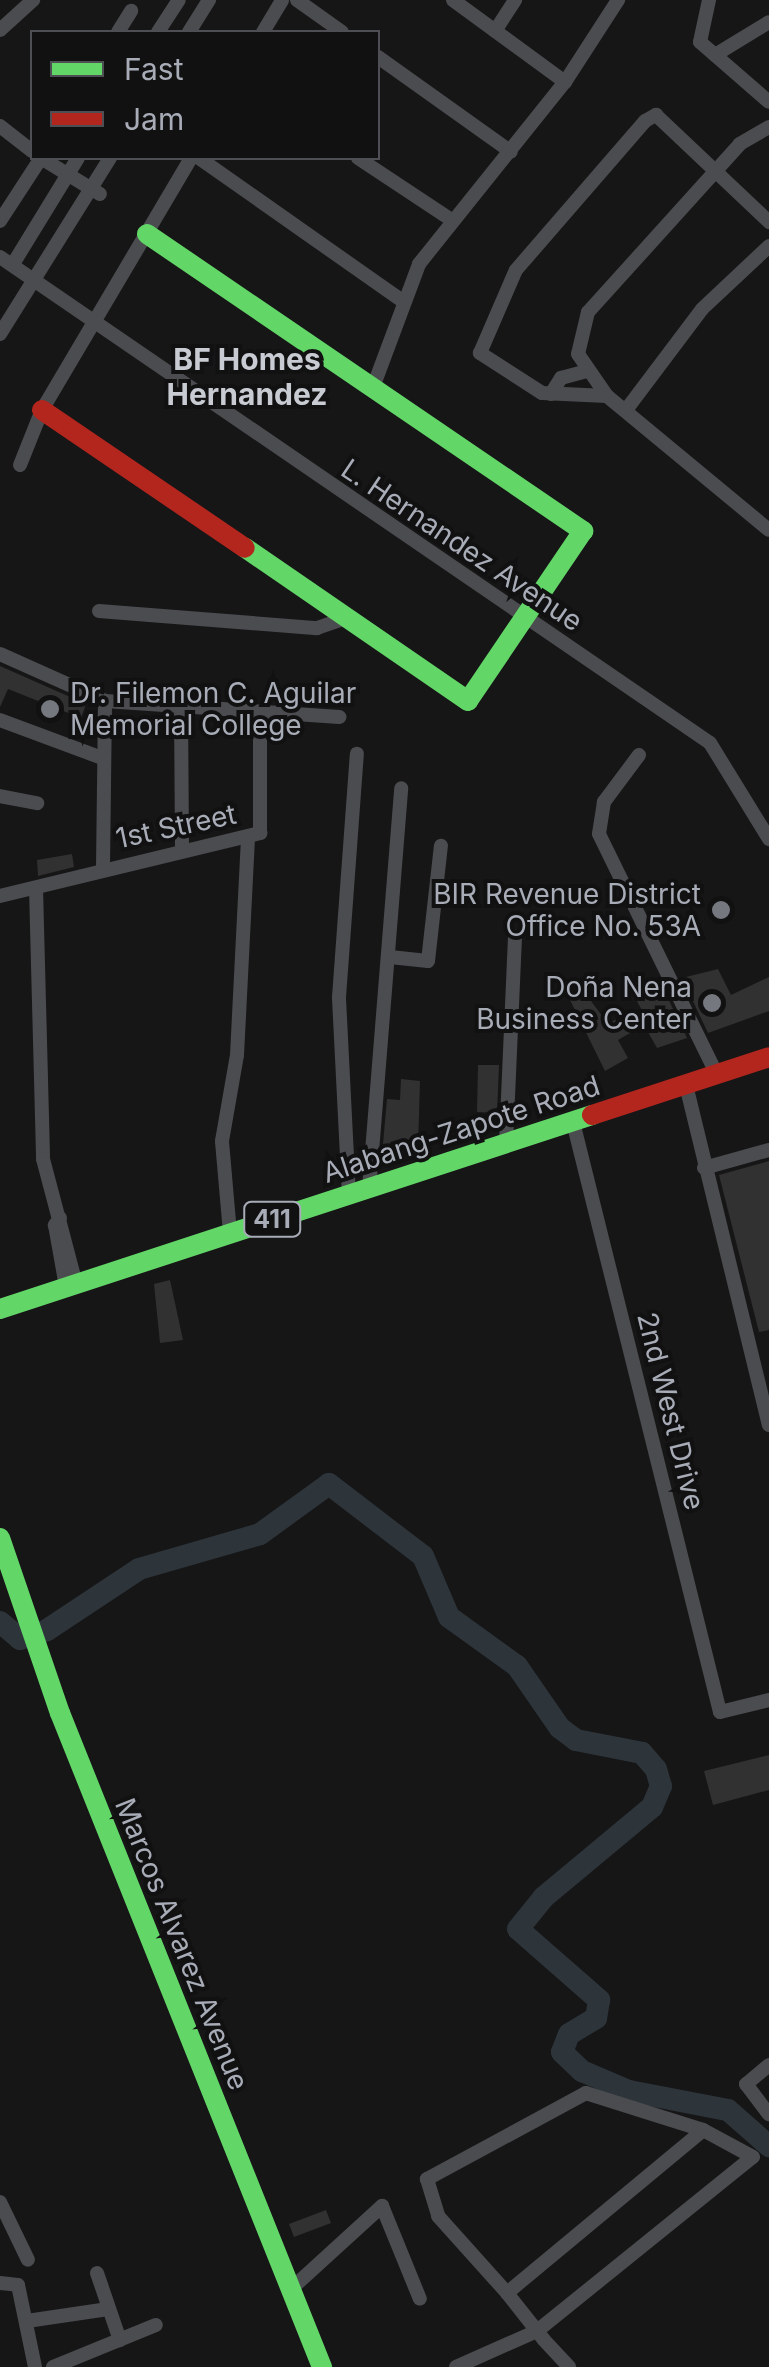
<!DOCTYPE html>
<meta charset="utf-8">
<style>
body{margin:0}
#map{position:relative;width:769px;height:2367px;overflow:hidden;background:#161617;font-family:Inter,sans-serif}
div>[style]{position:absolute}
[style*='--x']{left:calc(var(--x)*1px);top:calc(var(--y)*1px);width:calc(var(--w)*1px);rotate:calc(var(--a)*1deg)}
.river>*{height:22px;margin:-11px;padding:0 11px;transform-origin:11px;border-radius:11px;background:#2d353b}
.building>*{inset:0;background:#313132}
.street>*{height:14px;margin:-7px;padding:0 7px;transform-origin:7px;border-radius:7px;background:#4b4c4f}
.fast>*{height:20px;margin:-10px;padding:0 10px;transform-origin:10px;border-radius:10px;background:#63d668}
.jam>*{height:20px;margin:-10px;padding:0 10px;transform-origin:10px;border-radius:10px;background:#b3261e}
.dots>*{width:28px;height:28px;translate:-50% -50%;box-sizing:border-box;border:5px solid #111112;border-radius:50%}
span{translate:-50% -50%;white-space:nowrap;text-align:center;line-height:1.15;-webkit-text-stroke:8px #111112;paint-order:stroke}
.shield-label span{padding:2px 8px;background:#111112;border:2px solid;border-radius:8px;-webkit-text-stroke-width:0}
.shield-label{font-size:25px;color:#a8acb7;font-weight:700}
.street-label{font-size:28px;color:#a8acb7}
.poi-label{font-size:28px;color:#a8acb7}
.left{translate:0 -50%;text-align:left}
.right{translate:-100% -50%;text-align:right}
.neighbourhood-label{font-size:30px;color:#c9cbd3;font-weight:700}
.legend{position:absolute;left:30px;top:30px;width:350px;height:130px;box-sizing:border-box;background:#111112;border:2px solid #4d4f54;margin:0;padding:12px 18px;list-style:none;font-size:30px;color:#a8acb7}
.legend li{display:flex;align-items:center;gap:20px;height:50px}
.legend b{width:50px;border:2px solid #4d4f54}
</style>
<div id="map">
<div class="river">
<i style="--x:0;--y:1622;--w:26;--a:40"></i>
<i style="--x:20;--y:1639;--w:28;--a:-18"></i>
<i style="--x:47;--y:1630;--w:110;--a:-33.5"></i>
<i style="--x:139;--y:1569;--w:126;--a:-16.1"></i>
<i style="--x:260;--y:1534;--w:85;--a:-35.9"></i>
<i style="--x:329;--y:1484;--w:118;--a:37.5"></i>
<i style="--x:423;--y:1556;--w:66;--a:66.9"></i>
<i style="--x:449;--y:1617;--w:84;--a:35.8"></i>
<i style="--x:517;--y:1666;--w:75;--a:55.3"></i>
<i style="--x:560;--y:1728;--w:20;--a:37"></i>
<i style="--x:576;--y:1740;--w:67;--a:11.1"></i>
<i style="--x:642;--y:1753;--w:21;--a:49"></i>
<i style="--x:656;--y:1769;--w:18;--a:74"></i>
<i style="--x:661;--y:1786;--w:23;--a:113"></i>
<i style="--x:652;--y:1807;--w:141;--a:140.2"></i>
<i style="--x:544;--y:1897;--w:41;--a:129.1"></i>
<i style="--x:518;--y:1929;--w:108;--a:41.2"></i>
<i style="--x:599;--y:2000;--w:18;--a:99"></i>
<i style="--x:596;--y:2018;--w:31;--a:149"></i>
<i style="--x:569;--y:2034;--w:19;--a:111"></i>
<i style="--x:562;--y:2052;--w:28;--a:44"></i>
<i style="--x:582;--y:2071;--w:51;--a:23.1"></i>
<i style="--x:629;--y:2091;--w:101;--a:10.9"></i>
<i style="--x:728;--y:2110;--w:55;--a:41.3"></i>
</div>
<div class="building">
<i style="clip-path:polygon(0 666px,86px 704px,81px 718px,8px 689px,0 707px)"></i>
<i style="clip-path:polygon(72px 854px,74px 867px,38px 876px,37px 860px)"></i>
<i style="clip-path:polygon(718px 969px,731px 995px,769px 977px,769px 1011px,708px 1033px,682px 978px)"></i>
<i style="clip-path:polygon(661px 984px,687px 1038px,657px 1048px,644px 1025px,618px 1040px,628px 1058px,605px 1071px,569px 998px,583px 990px,608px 1024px,620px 1017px,624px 1024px,644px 1014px,633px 994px)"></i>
<i style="clip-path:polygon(478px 1065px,499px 1065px,497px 1113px,477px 1112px)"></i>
<i style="clip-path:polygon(401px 1079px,420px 1081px,418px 1148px,382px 1155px,387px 1099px,400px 1100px)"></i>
<i style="clip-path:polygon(769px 1161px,769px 1330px,759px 1332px,719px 1175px)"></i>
<i style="clip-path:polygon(170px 1280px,183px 1340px,160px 1343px,154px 1284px)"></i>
<i style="clip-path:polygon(769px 1755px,769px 1790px,713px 1805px,704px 1771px)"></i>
<i style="clip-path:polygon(326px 2210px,331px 2223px,294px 2237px,289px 2224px)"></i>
</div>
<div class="street">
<i style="--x:297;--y:0;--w:55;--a:35.4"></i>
<i style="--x:453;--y:0;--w:139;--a:36.2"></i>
<i style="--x:709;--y:0;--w:43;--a:102.1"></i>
<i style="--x:700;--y:42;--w:91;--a:41"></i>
<i style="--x:0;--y:30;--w:45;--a:-42.3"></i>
<i style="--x:495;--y:31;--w:37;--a:-57"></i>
<i style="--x:118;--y:32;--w:25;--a:-58"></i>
<i style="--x:158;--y:32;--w:38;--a:-57"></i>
<i style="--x:189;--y:32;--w:38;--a:-58"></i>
<i style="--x:263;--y:32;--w:37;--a:-59"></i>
<i style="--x:715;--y:55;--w:63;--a:-31.4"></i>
<i style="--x:378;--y:57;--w:163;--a:35.5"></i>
<i style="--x:0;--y:126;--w:41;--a:38"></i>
<i style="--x:769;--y:127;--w:34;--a:150"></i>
<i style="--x:740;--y:144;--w:227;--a:132.1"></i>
<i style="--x:588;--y:312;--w:43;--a:103.4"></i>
<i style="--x:578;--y:354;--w:51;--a:55.4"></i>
<i style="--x:607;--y:396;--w:210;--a:39.6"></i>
<i style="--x:199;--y:158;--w:251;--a:35.1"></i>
<i style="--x:358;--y:158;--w:110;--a:33.5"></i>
<i style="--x:0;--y:221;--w:75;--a:-56.9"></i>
<i style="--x:41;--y:158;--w:69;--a:31.4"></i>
<i style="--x:0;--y:257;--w:860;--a:34.39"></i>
<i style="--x:710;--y:743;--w:113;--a:58.4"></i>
<i style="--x:13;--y:264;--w:124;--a:-58.5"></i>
<i style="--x:0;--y:334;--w:208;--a:-58"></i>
<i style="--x:372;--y:390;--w:134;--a:-69.5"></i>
<i style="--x:419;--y:264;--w:233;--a:-51.3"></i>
<i style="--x:565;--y:82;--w:98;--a:-57.1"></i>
<i style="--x:551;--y:394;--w:19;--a:-58"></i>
<i style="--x:561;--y:378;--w:24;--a:-15"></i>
<i style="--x:607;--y:396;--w:65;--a:-177.4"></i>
<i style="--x:542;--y:393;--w:74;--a:-147.2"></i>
<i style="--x:480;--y:353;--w:90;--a:-66.6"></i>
<i style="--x:516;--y:270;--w:197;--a:-49.1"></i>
<i style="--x:645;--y:121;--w:13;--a:-29"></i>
<i style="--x:656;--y:115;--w:156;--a:43.4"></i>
<i style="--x:626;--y:410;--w:126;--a:-53"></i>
<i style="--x:702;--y:309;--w:92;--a:-43.2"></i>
<i style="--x:20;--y:465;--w:59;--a:-68.2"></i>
<i style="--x:42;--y:410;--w:293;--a:-59.4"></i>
<i style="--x:99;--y:611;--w:219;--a:4.5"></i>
<i style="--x:317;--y:628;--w:28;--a:-19"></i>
<i style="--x:0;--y:654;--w:115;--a:24.1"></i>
<i style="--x:105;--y:701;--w:235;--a:3.9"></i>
<i style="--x:181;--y:704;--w:144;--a:89.6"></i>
<i style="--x:0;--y:720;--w:109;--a:20.4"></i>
<i style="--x:639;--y:755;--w:59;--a:126.7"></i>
<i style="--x:604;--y:802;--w:32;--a:99"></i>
<i style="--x:599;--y:834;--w:268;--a:63.9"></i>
<i style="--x:0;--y:796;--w:38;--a:11"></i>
<i style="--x:103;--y:867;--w:166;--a:-89.3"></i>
<i style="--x:36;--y:888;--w:271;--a:88.5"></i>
<i style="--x:43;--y:1159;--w:129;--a:75.2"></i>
<i style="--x:0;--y:896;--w:268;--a:-13.6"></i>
<i style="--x:260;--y:833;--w:118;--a:-90"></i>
<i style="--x:390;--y:957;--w:38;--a:6"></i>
<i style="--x:428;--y:961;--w:116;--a:-83.6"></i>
<i style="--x:686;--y:1085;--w:350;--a:76.3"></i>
<i style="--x:573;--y:1122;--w:608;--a:76.01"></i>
<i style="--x:720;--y:1712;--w:50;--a:-13.8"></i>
<i style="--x:506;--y:1143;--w:207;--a:-87.5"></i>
<i style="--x:704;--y:1168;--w:67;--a:-15.5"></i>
<i style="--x:369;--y:1189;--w:402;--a:-85.4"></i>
<i style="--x:349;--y:1196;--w:199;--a:-92.9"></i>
<i style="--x:339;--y:997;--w:244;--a:-85.8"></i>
<i style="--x:60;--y:1218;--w:9;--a:126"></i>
<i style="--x:55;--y:1225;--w:63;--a:79.9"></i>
<i style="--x:230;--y:1233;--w:92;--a:-95"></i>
<i style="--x:222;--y:1141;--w:87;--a:-80.1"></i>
<i style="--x:237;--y:1055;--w:219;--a:-87.1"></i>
<i style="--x:769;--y:2065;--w:30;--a:140"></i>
<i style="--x:746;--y:2084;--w:38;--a:53"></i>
<i style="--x:0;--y:2202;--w:64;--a:64.2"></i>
<i style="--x:97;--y:2273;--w:71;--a:71.1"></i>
<i style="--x:0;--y:2283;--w:18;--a:6"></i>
<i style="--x:18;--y:2285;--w:84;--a:78.3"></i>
<i style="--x:290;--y:2290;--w:125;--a:-42.4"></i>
<i style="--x:382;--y:2206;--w:100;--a:67.8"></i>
<i style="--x:507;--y:2293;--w:255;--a:-39.7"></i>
<i style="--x:27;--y:2321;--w:82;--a:-8.4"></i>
<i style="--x:53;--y:2367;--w:111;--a:-22.2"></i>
<i style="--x:456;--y:2367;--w:89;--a:-24"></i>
<i style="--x:537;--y:2331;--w:277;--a:-38.9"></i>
<i style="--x:753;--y:2157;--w:57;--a:-151.6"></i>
<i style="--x:703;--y:2130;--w:123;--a:-162.5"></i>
<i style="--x:586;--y:2093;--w:181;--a:151.6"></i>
<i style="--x:427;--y:2179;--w:39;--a:73"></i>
<i style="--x:438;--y:2216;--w:103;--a:48.1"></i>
<i style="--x:507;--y:2293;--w:48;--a:51.7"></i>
<i style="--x:537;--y:2331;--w:11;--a:52"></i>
<i style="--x:544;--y:2340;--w:37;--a:47"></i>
</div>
<div class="fast">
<i style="--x:147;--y:234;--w:528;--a:34.26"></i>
<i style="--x:583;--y:531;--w:205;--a:124.1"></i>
<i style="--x:468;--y:701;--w:270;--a:-145.5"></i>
<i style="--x:0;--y:1309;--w:623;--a:-18.14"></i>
<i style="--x:0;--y:1538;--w:185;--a:71.1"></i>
<i style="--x:60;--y:1713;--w:705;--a:68.17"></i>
</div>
<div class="jam">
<i style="--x:42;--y:410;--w:245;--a:34.2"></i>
<i style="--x:592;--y:1115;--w:186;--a:-18.1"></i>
</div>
<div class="dots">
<i style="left:50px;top:709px;background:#75787f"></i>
<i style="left:721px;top:910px;background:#75787f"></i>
<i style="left:712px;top:1003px;background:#75787f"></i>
</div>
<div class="shield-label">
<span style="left:272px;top:1219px">411</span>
</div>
<div class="street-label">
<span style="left:462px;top:545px;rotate:34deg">L. Hernandez Avenue</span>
<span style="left:176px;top:826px;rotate:-12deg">1st Street</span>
<span style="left:461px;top:1129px;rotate:-18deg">Alabang-Zapote Road</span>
<span style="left:671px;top:1411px;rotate:76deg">2nd West Drive</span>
<span style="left:182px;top:1944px;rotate:68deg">Marcos Alvarez Avenue</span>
</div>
<div class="poi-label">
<span class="left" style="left:70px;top:709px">Dr. Filemon C. Aguilar<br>Memorial College</span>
<span class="right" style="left:701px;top:910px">BIR Revenue District<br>Office No. 53A</span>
<span class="right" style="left:692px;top:1003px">Doña Nena<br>Business Center</span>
</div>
<div class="neighbourhood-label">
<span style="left:247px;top:376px">BF Homes<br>Hernandez</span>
</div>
<ul class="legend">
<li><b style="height:12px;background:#63d668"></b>Fast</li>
<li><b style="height:12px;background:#b3261e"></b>Jam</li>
</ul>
</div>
